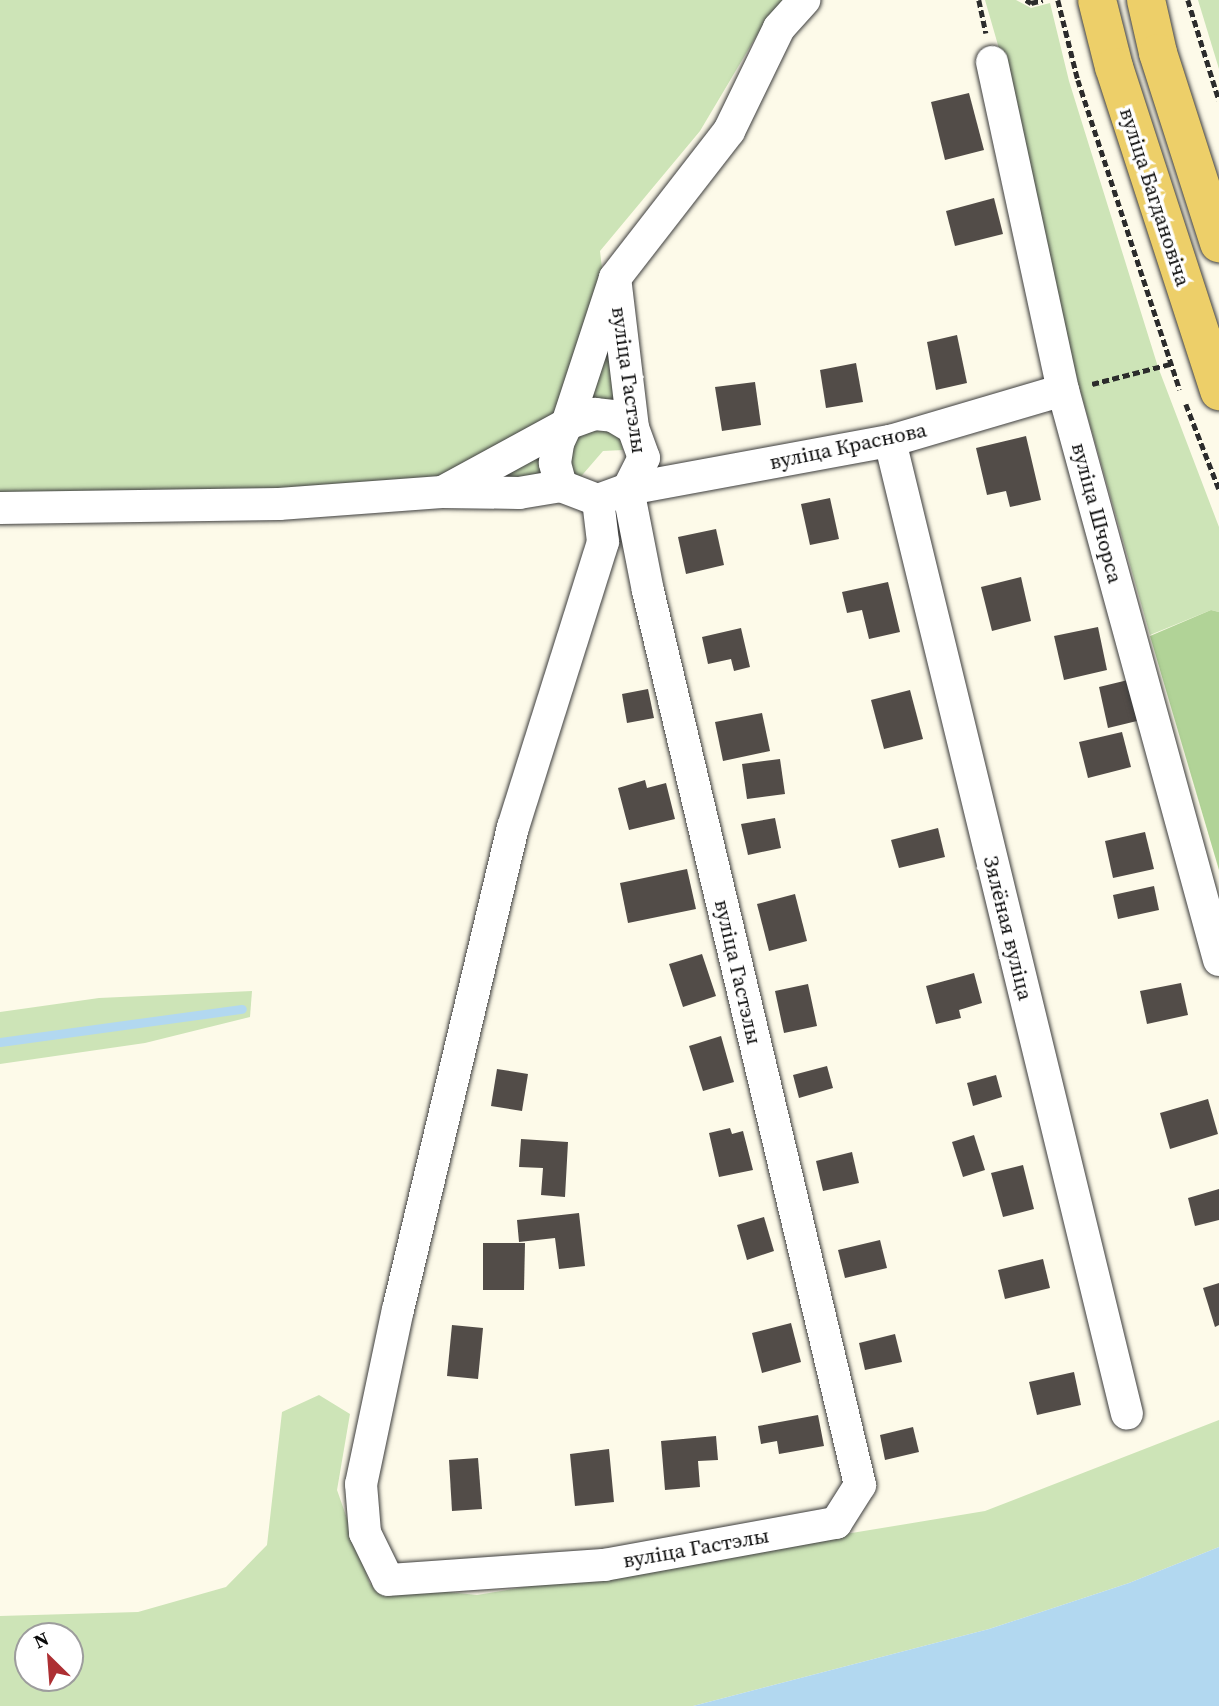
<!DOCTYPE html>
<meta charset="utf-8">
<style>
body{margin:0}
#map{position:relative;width:1219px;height:1706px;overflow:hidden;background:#fdfae9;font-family:"Source Serif 4",serif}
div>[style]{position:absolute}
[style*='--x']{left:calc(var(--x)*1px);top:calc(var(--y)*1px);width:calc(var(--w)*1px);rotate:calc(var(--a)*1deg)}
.green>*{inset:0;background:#cde4b7}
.forest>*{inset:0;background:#b1d397}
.water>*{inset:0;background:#b2d8f0}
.stream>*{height:9px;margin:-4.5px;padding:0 4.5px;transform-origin:4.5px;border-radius:4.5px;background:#b2d8f0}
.building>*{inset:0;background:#524c48}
.path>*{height:4.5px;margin-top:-2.25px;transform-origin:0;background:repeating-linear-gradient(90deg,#2c2c2c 0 7px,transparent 0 10.5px)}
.roads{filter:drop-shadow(0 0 2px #3d3d3d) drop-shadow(0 0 2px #3d3d3d)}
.minor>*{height:32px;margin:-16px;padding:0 16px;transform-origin:16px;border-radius:16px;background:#fff}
.major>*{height:38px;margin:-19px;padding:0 19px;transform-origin:19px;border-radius:19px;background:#edcf69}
span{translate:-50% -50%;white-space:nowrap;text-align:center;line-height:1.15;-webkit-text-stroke:7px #fff;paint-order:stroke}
.street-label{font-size:21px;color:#0a0a0a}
.north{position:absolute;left:14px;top:1622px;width:70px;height:70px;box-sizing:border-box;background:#fff;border:2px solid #9d9d9d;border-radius:50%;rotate:335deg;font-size:19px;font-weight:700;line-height:28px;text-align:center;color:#0a0a0a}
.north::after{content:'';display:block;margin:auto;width:24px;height:32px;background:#ad2f33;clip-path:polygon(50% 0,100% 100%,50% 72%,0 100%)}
</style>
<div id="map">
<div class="green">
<i style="clip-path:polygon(0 0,783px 0,766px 20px,700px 131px,600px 251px,623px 450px,603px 451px,558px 503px,0 524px)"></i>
<i style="clip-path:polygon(985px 0,1016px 0,1031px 8px,1050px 3px,1069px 81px,1158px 367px,1219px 527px,1219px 612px,1211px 610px,1150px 635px,1079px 386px,1002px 59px)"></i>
<i style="clip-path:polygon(1198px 0,1219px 0,1219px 69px)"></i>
<i style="clip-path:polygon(252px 991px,250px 1017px,145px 1043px,0 1064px,0 1012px,99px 998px)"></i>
<i style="clip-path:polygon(evenodd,319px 1395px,350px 1414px,337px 1490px,370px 1584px,477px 1595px,985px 1511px,1219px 1420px,1219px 1547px,1129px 1583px,989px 1629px,693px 1706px,0 1706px,0 1616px,138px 1612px,226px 1587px,267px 1545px,282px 1412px,319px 1395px,28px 1636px,70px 1636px,70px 1678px,28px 1678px,28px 1636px)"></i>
</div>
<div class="forest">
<i style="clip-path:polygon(1211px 610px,1219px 612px,1219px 870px,1150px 636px)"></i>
</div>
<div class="water">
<i style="clip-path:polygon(1219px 1547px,1219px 1706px,693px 1706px,989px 1629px,1129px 1583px)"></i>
</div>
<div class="stream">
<i style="--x:0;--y:1042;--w:244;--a:-7.8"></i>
</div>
<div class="building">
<i style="clip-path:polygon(969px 93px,984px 150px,945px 160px,931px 102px)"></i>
<i style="clip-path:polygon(994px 198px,1003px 234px,955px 246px,946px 211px)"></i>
<i style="clip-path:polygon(957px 335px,967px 383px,936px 390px,927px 342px)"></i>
<i style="clip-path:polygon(856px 363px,863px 402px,826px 408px,820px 370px)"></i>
<i style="clip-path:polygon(755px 382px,761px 425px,722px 431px,715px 387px)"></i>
<i style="clip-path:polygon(1026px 436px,1041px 500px,1010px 507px,1006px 491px,987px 495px,976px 448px)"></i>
<i style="clip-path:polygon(830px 498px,839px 539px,810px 545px,801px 504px)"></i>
<i style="clip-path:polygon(716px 529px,724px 565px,686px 574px,678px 537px)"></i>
<i style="clip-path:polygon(1021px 577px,1031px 621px,992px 631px,981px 587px)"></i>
<i style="clip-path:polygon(888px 582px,900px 632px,869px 639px,862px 610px,847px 613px,842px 592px)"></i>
<i style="clip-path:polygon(1098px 627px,1107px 670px,1064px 680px,1054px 636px)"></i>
<i style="clip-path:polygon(741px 628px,750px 667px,734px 671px,731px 659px,708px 664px,702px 637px)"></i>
<i style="clip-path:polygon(1128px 680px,1137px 721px,1108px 728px,1099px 687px)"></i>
<i style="clip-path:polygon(648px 689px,654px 718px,627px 723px,622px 694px)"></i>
<i style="clip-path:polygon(910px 690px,923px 739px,884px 749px,871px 700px)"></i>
<i style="clip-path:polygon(762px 713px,770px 751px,723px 761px,715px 722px)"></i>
<i style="clip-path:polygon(1122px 732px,1131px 767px,1088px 778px,1079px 742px)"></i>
<i style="clip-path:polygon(780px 759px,785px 794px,747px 799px,742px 764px)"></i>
<i style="clip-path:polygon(645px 780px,647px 788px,666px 783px,675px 819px,629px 830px,618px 788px)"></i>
<i style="clip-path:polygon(775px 818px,781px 848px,748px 855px,741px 824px)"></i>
<i style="clip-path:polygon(938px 828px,945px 857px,899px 868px,891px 840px)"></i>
<i style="clip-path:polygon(1145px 832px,1154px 869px,1113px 878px,1105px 841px)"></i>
<i style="clip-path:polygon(687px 869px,696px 909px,628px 923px,620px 883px)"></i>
<i style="clip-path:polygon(1154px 886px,1159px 910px,1118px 919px,1113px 895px)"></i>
<i style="clip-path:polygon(795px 894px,807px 941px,769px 951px,757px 904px)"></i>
<i style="clip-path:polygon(702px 954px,716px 996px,683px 1007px,669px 964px)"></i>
<i style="clip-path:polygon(974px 973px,982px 1003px,959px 1010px,961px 1018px,936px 1024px,926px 986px)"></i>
<i style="clip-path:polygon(1181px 983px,1188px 1015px,1147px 1024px,1140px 991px)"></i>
<i style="clip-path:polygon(808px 984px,817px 1026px,784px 1033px,775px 991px)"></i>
<i style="clip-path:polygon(721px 1036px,734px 1082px,703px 1091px,689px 1046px)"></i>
<i style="clip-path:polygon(827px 1066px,833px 1088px,799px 1098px,793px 1075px)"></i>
<i style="clip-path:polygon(497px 1069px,528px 1074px,522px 1111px,491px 1106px)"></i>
<i style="clip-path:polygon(996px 1075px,1002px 1097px,973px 1106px,967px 1083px)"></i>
<i style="clip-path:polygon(1208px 1099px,1218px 1134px,1170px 1149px,1160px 1113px)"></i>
<i style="clip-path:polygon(730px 1128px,732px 1134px,743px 1131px,753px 1170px,719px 1177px,709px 1133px)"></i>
<i style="clip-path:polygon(974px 1135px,985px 1170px,963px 1177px,952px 1142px)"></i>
<i style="clip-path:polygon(521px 1139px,568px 1142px,565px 1197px,541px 1195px,543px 1168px,519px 1167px)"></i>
<i style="clip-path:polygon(852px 1152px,859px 1183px,823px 1191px,816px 1161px)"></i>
<i style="clip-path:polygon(1023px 1165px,1034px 1209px,1003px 1217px,991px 1173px)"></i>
<i style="clip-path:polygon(1219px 1189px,1219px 1220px,1195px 1226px,1188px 1198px)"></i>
<i style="clip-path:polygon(579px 1213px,585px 1266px,559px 1269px,555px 1238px,519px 1242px,517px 1220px)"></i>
<i style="clip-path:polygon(764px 1217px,774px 1251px,747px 1260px,737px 1225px)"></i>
<i style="clip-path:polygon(880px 1240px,887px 1268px,845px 1278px,838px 1250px)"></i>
<i style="clip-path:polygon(483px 1243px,525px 1243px,524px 1290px,483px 1290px)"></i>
<i style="clip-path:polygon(1043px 1259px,1050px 1288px,1005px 1299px,998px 1270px)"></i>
<i style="clip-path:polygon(1219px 1283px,1219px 1325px,1215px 1327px,1203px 1288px)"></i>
<i style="clip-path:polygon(791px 1323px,801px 1362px,762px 1373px,752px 1333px)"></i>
<i style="clip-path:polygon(452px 1325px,483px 1328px,478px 1379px,447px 1376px)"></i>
<i style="clip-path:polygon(895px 1334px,902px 1362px,865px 1370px,859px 1343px)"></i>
<i style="clip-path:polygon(1074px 1372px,1081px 1405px,1037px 1415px,1029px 1382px)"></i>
<i style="clip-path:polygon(818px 1415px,824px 1446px,779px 1454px,777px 1441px,761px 1444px,758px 1426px)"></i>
<i style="clip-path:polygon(913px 1427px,919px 1452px,885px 1460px,880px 1435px)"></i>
<i style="clip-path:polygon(716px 1436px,718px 1460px,698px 1461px,700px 1487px,665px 1490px,661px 1441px)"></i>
<i style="clip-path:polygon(609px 1449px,614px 1502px,575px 1506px,570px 1454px)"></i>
<i style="clip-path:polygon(478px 1458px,482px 1509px,452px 1511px,449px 1460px)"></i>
</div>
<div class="path">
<i style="--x:979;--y:0;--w:34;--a:78"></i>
<i style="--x:1026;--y:0;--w:6;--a:31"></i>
<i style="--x:1031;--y:3;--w:12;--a:-14"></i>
<i style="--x:1058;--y:0;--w:82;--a:76"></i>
<i style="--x:1078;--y:80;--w:326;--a:71.8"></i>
<i style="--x:1188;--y:0;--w:105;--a:72.8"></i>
<i style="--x:1092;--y:384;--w:81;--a:-14.4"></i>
<i style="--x:1186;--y:404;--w:91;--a:68.8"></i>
</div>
<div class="roads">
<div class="minor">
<i style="--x:992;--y:62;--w:336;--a:77.8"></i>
<i style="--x:1063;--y:390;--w:591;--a:74.69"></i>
<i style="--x:890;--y:441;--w:1001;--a:76.31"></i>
<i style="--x:561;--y:486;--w:24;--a:-105"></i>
<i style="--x:555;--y:463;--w:20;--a:-81"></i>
<i style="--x:558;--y:443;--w:21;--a:-65"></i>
<i style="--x:567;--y:424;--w:154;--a:-71.8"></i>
<i style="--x:615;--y:278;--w:186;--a:-52.2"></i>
<i style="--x:729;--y:131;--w:114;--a:-64.1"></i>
<i style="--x:779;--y:28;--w:38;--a:-48"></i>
<i style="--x:446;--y:490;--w:138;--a:-28.6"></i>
<i style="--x:567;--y:424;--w:30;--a:-20"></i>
<i style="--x:595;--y:414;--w:18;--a:6"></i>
<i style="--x:613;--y:416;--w:23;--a:31"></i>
<i style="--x:598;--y:500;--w:42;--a:83.2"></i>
<i style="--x:603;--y:542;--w:299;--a:107.5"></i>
<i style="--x:513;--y:827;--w:496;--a:103.4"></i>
<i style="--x:398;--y:1309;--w:179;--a:101.9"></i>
<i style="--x:361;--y:1484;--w:49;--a:85.3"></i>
<i style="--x:365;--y:1533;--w:52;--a:63.9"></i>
<i style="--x:388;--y:1580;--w:217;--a:-4"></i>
<i style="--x:604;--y:1565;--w:236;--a:-10.3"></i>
<i style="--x:836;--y:1523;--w:45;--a:-57.7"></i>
<i style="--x:860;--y:1485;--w:919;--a:-103.34"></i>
<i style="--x:648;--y:591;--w:104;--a:-101.1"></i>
<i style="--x:628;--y:489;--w:35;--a:-63"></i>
<i style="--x:644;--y:458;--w:32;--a:-110"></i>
<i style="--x:633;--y:428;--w:151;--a:-96.8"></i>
<i style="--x:0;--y:508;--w:279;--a:-0.8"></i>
<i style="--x:279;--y:504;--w:163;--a:-4.2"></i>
<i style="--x:442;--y:492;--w:77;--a:0.7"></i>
<i style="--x:519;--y:493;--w:43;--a:-9.5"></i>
<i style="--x:561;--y:486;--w:40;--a:21"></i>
<i style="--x:598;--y:500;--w:32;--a:-20"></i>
<i style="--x:628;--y:489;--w:266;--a:-10.4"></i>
<i style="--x:890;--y:441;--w:180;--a:-16.4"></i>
</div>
<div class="major">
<i style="--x:1097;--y:0;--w:69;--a:75.8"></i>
<i style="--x:1114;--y:67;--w:341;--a:72"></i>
<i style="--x:1146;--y:0;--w:54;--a:77.2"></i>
<i style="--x:1158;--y:53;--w:200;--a:72.2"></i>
</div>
</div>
<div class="street-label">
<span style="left:1155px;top:197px;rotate:72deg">вуліца Багдановіча</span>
<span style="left:629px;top:380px;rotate:82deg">вуліца Гастэлы</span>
<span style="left:848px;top:446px;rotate:-12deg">вуліца Краснова</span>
<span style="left:1097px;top:513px;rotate:75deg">вуліца Шчорса</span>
<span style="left:1008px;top:928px;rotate:76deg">Зялёная вуліца</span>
<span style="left:738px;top:972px;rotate:77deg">вуліца Гастэлы</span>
<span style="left:696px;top:1548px;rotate:-10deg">вуліца Гастэлы</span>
</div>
<div class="north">N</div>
</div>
